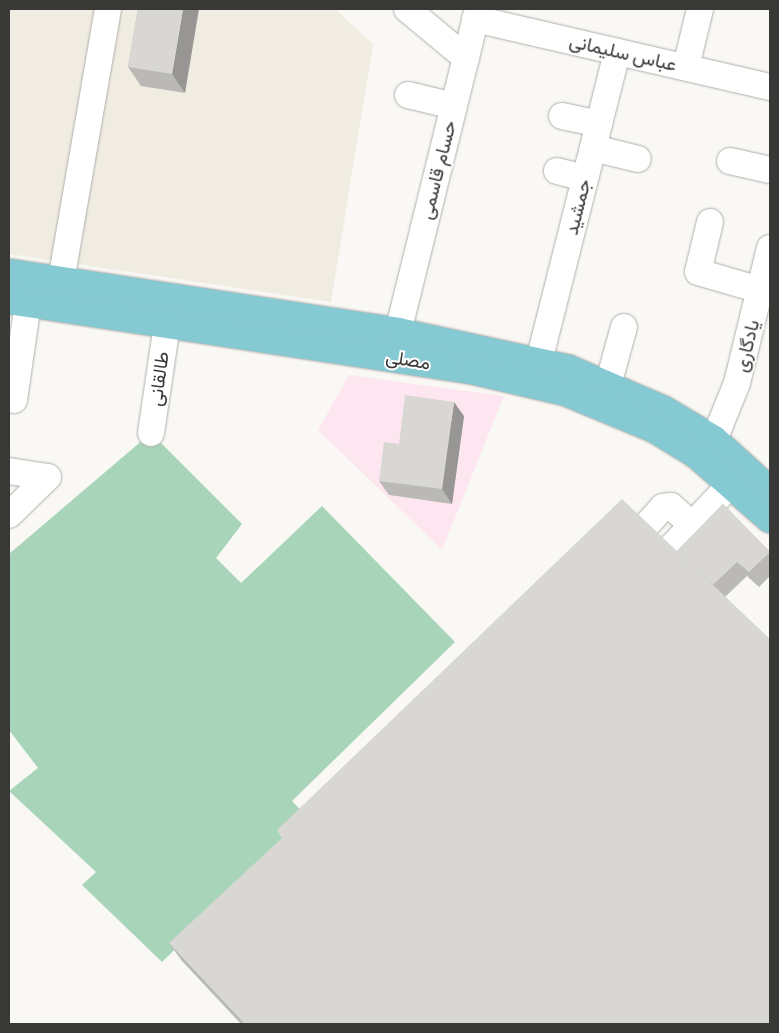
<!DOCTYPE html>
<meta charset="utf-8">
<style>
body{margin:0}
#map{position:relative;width:779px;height:1033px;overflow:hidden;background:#f9f8f4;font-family:"PT Sans Narrow",Vazirmatn,sans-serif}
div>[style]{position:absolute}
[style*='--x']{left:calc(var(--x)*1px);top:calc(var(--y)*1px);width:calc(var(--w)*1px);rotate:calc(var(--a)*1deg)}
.built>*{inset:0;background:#f0ece2}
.education>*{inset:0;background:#fee6f1}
.green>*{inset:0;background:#a8d4b9}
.roads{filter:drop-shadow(0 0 1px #b0aeab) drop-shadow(0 0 1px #b0aeab)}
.minor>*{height:26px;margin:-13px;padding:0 13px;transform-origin:13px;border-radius:13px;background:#fff}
.major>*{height:28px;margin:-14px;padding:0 14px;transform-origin:14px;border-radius:14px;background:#85c9d2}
.wall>*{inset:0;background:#bab9b5}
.shaded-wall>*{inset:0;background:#979694}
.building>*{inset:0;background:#d8d7d3}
span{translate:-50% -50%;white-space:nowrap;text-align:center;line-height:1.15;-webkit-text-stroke:4px #fff;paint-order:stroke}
.street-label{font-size:19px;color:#383836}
.frame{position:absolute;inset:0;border:10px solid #383836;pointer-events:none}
</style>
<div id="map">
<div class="built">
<i style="clip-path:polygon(9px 9px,335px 9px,373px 44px,331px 302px,9px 254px)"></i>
</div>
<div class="education">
<i style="clip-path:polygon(349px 375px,504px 396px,442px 550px,318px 430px)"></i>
</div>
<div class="green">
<i style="clip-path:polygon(151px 433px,242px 524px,216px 558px,241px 583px,322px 506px,455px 642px,292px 801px,309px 819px,162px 962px,82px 885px,96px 872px,9px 791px,38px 768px,9px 730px,9px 554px)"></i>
</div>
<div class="roads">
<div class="minor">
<i style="--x:407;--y:9;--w:77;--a:39.7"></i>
<i style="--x:475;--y:19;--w:303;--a:13"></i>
<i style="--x:686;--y:67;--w:60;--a:-76.4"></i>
<i style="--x:408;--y:95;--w:47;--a:13.4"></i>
<i style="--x:562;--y:116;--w:38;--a:12"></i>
<i style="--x:593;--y:148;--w:46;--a:13.7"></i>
<i style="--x:730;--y:161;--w:41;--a:12.7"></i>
<i style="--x:557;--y:171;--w:29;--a:14"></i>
<i style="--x:710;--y:222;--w:51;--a:103.5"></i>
<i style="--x:698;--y:272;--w:65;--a:16.2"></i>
<i style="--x:61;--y:281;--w:276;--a:-80.2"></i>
<i style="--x:398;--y:332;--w:333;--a:-76.1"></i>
<i style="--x:539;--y:361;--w:319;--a:-75.8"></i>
<i style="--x:608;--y:385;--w:60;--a:-74.6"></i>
<i style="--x:14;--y:400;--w:98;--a:-81.8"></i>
<i style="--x:151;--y:433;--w:110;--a:-81.6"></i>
<i style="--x:714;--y:440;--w:61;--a:-68"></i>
<i style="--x:737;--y:383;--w:139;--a:-76.3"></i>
<i style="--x:9;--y:471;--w:39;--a:9"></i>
<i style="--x:48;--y:477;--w:54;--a:135.7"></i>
<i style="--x:624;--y:550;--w:58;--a:-47.8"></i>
<i style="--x:663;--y:507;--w:8;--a:-7"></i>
<i style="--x:671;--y:506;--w:28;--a:42"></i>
<i style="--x:647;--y:573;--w:121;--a:-46.7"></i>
</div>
<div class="major">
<i style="--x:9;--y:273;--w:393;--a:8.6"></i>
<i style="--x:398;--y:332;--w:175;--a:12.2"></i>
<i style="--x:569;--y:369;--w:103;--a:23.3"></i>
<i style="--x:664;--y:410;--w:58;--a:31"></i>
<i style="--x:714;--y:440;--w:76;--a:42.3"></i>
<i style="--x:9;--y:300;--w:468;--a:8.6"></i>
<i style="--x:472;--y:370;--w:97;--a:13.2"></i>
<i style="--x:566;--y:392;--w:96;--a:22.6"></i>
<i style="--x:655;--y:429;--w:48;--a:31.4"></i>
<i style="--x:696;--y:454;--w:98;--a:41.3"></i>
</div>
</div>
<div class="wall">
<i style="clip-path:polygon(138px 9px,185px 93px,141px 86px,128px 67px)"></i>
<i style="clip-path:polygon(464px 416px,452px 504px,389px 495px,379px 481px,399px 444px)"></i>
<i style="clip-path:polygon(723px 504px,770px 552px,770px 576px,759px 587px,747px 576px,725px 597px,770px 1024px,241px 1024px,182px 961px,169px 943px,677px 551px)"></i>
</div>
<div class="shaded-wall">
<i style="clip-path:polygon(183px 9px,199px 9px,185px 93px,172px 74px)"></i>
<i style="clip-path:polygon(454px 402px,464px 416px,452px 504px,442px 489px)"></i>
</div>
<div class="building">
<i style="clip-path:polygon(138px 9px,183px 9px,172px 74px,128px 67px)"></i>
<i style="clip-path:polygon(405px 395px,454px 402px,442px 489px,379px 481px,384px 442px,399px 444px)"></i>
<i style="clip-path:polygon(622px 499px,770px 639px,770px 1024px,245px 1024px,169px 943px,282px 838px,277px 830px)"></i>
<i style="clip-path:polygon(723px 504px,770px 552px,749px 572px,737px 562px,713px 585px,677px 551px)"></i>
</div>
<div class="street-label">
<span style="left:623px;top:53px;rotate:13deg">عباس سلیمانی</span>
<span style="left:438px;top:170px;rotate:-76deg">حسام قاسمی</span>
<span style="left:578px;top:207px;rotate:-76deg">جمشید</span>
<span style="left:747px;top:346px;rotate:-76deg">یادگاری</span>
<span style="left:408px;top:360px;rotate:9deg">مصلی</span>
<span style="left:159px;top:379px;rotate:-82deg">طالقانی</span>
</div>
<div class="frame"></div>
</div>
